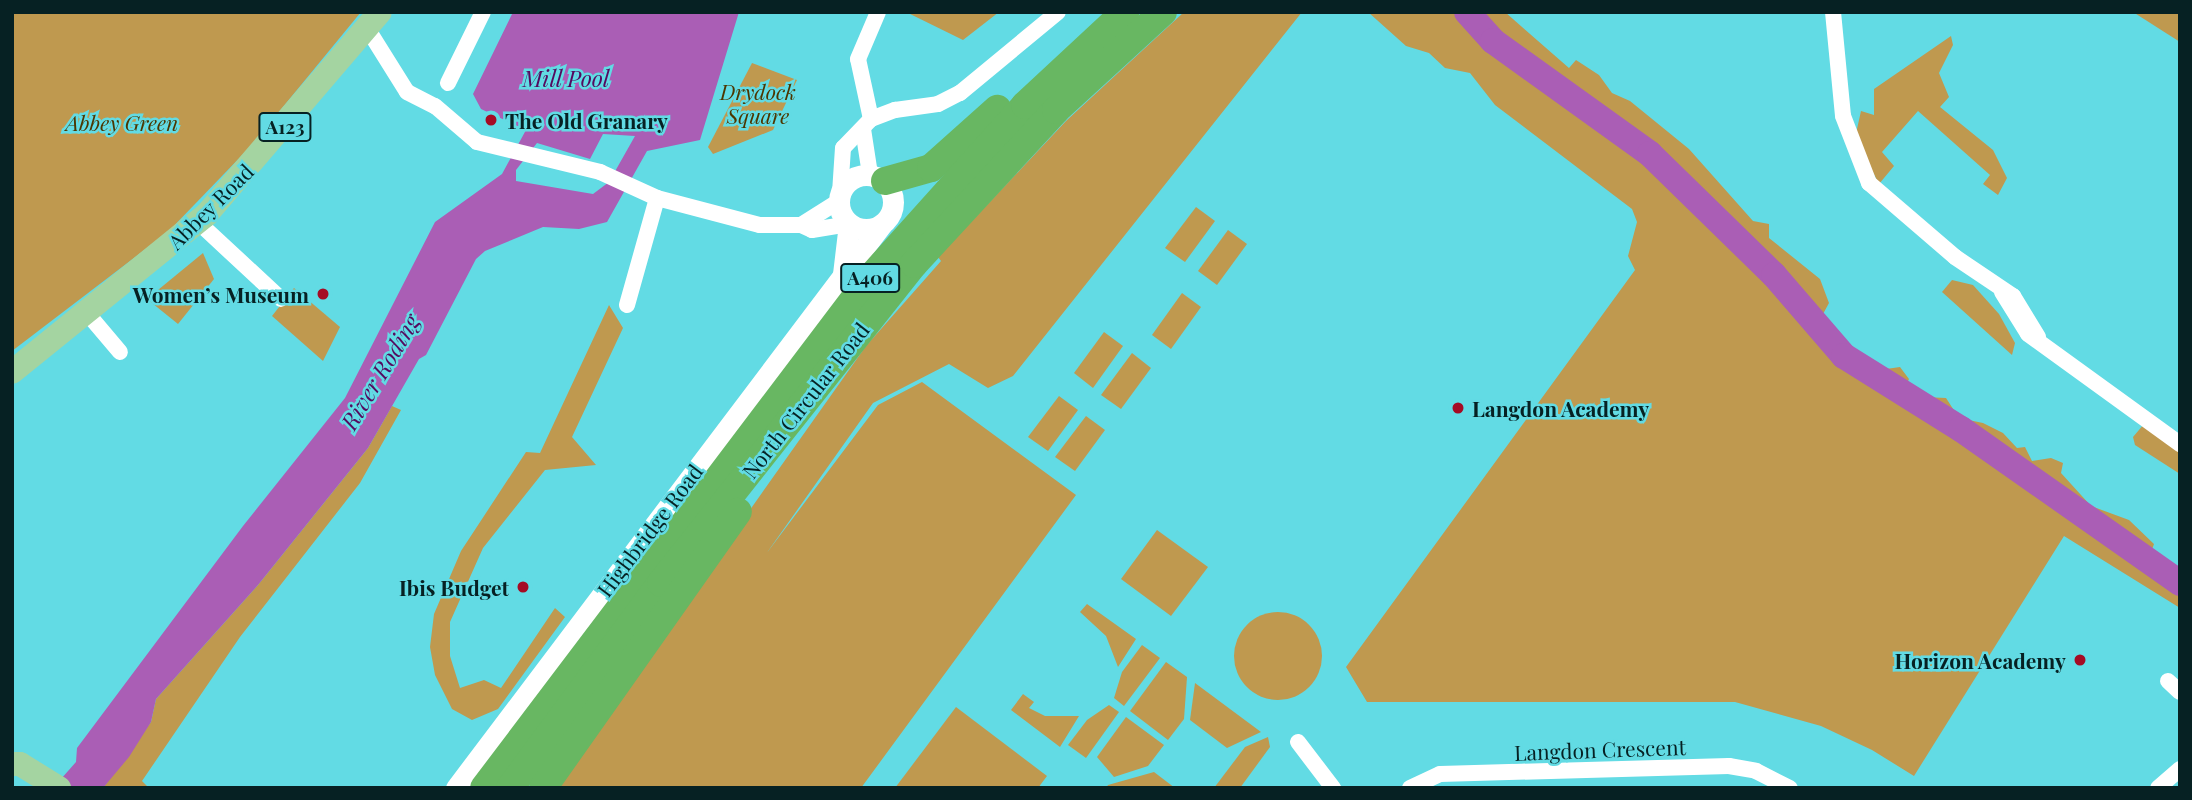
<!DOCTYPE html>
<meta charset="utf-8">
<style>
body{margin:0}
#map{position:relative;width:2192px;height:800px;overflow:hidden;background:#62dbe4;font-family:"Playfair Display",serif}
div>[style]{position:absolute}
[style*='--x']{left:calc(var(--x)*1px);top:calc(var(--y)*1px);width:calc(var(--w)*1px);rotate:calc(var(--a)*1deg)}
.green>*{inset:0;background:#bf994f}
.round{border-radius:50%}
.water>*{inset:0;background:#aa5eb5}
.river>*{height:26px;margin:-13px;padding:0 13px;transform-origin:13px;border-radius:13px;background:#aa5eb5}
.street>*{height:16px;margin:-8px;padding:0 8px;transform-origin:8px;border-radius:8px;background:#fff}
.secondary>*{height:21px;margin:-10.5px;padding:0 10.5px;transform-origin:10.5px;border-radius:10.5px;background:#fff}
.secondary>.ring{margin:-10.5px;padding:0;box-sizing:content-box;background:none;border:21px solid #fff;border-radius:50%}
.primary>*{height:24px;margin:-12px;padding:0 12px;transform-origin:12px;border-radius:12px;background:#a4d4a1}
.highway>*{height:28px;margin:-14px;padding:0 14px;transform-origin:14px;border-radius:14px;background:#68b762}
.dots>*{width:19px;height:19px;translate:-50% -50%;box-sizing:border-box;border:4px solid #62dbe4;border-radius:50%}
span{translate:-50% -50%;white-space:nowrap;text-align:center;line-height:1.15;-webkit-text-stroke:5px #62dbe4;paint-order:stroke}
.shield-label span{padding:2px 5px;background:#62dbe4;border:2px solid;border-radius:5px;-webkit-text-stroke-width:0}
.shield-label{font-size:19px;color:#062123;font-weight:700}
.park-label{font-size:21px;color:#4c3600;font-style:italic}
.poi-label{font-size:21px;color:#062123;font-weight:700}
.left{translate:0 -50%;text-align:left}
.right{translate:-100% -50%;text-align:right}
.street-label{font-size:21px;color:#062123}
.water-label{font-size:23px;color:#550b5f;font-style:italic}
.frame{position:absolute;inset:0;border:14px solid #062123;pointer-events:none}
</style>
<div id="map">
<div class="green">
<i style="clip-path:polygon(12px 12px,361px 12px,250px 147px,168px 232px,12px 351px)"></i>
<i style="clip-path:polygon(906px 12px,999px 12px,963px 40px)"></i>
<i style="clip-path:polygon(1184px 12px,1302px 12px,1013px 376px,988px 388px,949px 364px,873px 403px,766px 554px,878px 405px,922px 382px,1076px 495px,861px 788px,553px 788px,866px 346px,941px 261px,938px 257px,1066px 121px)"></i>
<i style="clip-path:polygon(1368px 12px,1505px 12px,1569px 68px,1576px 60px,1599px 75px,1612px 93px,1630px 101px,1689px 149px,1753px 221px,1769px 224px,1769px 238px,1820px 279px,1829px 303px,1823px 314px,1840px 340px,1879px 370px,1900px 367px,1909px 379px,1905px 387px,1924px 397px,1946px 398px,1959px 418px,1983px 423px,2003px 433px,2017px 448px,2025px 447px,2032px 461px,2051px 458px,2063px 463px,2061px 473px,2091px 506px,2129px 520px,2154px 544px,2150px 555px,2180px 573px,2180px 608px,2064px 536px,1914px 776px,1872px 750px,1821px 726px,1735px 702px,1367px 702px,1346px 667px,1635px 270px,1628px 256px,1637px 222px,1632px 209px,1495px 105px,1470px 73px,1445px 68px,1429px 53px,1406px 46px)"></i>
<i style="clip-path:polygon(2133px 12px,2180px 12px,2180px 42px)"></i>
<i style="clip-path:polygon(1951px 36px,1953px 45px,1939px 73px,1949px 97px,1940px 107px,1993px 150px,2007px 178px,1998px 195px,1983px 184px,1990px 175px,1918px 111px,1882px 152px,1894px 166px,1879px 184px,1855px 138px,1861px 111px,1874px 115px,1874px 89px)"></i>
<i style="clip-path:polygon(752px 63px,797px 80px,773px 130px,713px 154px,708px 147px)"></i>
<i style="clip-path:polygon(1196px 207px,1215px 221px,1185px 262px,1165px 248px)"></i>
<i style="clip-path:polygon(1228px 230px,1247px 244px,1217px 285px,1198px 271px)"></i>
<i style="clip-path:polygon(203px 253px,214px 279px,178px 324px,147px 299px)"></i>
<i style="clip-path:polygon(1952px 280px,1973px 285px,1999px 314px,2015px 343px,2012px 355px,1942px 292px)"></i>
<i style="clip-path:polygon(294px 288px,340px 327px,323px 361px,272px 316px)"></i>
<i style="clip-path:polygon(1182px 293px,1201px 307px,1171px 349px,1152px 335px)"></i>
<i style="clip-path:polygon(609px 305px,623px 328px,572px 437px,596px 465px,545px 470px,483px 548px,450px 622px,450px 656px,460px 688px,484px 680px,501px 688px,555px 608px,565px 617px,498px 709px,472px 720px,452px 709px,435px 675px,430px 647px,434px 614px,461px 551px,526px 452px,540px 453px)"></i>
<i style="clip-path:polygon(1104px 332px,1123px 346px,1093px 388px,1074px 373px)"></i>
<i style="clip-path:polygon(1132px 353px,1151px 368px,1121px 409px,1101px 395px)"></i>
<i style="clip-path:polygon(1059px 396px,1078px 410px,1048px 451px,1028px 437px)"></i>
<i style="clip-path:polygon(392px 406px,401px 410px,360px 483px,240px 637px,142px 781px,149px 788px,103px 788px,151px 722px,156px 699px,258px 585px,368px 448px)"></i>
<i style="clip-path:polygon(1086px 416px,1105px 430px,1075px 471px,1055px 457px)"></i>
<i style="clip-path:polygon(2144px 424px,2180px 449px,2180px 474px,2135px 445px,2133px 437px)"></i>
<i style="clip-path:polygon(1157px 530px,1208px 567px,1171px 616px,1121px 579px)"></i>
<i style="clip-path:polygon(1087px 604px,1136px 639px,1118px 667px,1106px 636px,1080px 612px)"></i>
<i class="round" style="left:1234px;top:612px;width:88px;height:88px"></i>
<i style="clip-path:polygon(1142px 645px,1160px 658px,1124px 706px,1114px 698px,1122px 672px)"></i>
<i style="clip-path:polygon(1166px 662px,1187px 677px,1184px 719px,1168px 740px,1130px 711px)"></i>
<i style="clip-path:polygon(1195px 683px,1261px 732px,1227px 748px,1190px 720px)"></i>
<i style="clip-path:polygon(1023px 694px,1034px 702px,1029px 708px,1045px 716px,1079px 716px,1060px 747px,1011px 710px)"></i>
<i style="clip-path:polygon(1109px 705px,1119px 712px,1086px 758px,1068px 745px,1087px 720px)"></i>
<i style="clip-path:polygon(956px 707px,1047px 776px,1038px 788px,895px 788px)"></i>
<i style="clip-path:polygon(1126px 717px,1164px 745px,1148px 766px,1114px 777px,1097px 757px)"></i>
<i style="clip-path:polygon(1268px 737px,1270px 747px,1240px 788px,1214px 788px,1245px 747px)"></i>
<i style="clip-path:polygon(1154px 772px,1175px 788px,1106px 788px,1108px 785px)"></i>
</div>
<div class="water">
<i style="clip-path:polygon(evenodd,513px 12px,739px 12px,700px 140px,647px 151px,607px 222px,579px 229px,543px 227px,485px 251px,476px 259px,426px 355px,419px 359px,368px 448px,258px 585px,156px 699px,151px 722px,129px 757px,103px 788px,53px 788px,76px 762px,77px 748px,243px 526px,345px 398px,435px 222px,502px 174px,526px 130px,481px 109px,473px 94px,513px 12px,603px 134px,635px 136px,609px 182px,593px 194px,516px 181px,516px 170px,537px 143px,590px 159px,603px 134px)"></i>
</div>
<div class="river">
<i style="--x:1467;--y:12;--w:39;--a:48"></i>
<i style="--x:1493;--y:41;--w:193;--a:35.7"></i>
<i style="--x:1650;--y:154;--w:173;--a:44.3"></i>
<i style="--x:1774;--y:275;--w:107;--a:49.2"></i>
<i style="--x:1844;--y:356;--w:138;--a:32"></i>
<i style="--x:1961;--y:429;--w:268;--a:35.1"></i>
</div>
<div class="street">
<i style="--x:1833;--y:12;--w:104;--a:84.5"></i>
<i style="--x:1843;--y:116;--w:72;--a:68.8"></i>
<i style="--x:1869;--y:183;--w:113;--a:40.7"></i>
<i style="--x:1955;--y:257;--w:70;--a:33.9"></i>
<i style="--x:2013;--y:296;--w:48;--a:58.6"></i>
<i style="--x:367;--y:28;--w:75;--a:58"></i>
<i style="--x:407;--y:92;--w:31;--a:27"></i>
<i style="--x:435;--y:106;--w:55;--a:40.6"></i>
<i style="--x:477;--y:142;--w:127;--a:13.7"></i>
<i style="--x:600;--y:172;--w:63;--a:24.5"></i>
<i style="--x:657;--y:198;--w:106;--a:14.7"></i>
<i style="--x:760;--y:225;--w:41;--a:0"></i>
<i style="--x:801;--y:225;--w:12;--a:24"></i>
<i style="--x:812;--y:230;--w:37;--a:-9"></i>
<i style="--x:448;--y:83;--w:79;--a:-63.8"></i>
<i style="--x:871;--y:119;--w:61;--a:-102.2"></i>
<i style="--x:858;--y:59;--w:51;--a:-66.9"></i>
<i style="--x:863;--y:129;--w:46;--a:81.2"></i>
<i style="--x:840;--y:193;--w:45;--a:-86.2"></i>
<i style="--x:843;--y:148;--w:40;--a:-46"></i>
<i style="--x:871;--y:119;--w:26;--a:-21"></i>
<i style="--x:895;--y:110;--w:43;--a:-7.9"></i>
<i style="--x:938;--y:104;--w:25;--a:-27"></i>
<i style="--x:960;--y:93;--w:127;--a:-39.6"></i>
<i style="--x:198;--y:222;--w:113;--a:42.9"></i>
<i style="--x:801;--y:225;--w:45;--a:-32.3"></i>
<i style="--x:2002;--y:292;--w:49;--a:58.2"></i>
<i style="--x:2028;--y:334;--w:188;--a:35.9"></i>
<i style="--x:627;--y:305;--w:111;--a:-74.3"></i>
<i style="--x:87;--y:313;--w:51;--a:49.8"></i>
<i style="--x:2168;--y:681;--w:16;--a:43"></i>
<i style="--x:1298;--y:742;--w:58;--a:52.7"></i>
<i style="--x:1410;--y:788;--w:33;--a:-25"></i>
<i style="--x:1440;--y:774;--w:289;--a:-1.6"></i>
<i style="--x:1729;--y:766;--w:27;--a:10"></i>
<i style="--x:1756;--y:771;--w:38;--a:27"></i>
<i style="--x:2158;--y:788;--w:29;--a:-41"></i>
</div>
<div class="secondary">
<i class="ring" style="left:839px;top:175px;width:33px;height:33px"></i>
<i style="--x:843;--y:274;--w:50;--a:-83.2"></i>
<i style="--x:456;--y:788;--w:707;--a:-52.94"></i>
</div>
<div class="primary">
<i style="--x:12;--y:372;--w:250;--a:-39"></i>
<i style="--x:206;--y:215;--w:267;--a:-49.4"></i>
<i style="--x:12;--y:764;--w:8;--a:0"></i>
<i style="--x:20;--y:764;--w:46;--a:31.6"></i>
</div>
<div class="highway">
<i style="--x:885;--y:181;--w:48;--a:-15.8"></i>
<i style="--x:931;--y:168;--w:89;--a:-41.8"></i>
<i style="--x:484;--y:788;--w:640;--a:-52.88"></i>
<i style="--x:870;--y:278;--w:232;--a:-48.1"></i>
<i style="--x:1025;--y:105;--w:137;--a:-42.9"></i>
<i style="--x:510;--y:788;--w:255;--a:-53.6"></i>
<i style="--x:661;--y:583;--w:407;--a:-51.6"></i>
<i style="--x:914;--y:264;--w:209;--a:-47.3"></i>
<i style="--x:1056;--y:110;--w:145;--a:-42.5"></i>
<i style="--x:543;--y:788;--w:338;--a:-54.8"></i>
</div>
<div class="dots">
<i style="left:491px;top:120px;background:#a50b24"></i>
<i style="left:323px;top:294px;background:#a50b24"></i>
<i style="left:1458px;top:408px;background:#a50b24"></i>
<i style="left:523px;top:587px;background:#a50b24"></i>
<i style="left:2080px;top:660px;background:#a50b24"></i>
</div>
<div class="shield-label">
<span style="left:285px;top:127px">A123</span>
<span style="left:870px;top:278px">A406</span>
</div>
<div class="park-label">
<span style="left:758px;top:103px">Drydock<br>Square</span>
<span style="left:122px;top:122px">Abbey Green</span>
</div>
<div class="poi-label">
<span class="left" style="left:505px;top:120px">The Old Granary</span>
<span class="right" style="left:309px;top:294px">Women’s Museum</span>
<span class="left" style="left:1472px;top:408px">Langdon Academy</span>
<span class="right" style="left:509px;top:587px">Ibis Budget</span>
<span class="right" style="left:2066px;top:660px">Horizon Academy</span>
</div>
<div class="street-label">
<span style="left:210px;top:206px;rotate:-45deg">Abbey Road</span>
<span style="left:805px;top:400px;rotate:-52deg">North Circular Road</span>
<span style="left:649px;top:530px;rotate:-53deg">Highbridge Road</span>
<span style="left:1600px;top:749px;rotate:-2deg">Langdon Crescent</span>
</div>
<div class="water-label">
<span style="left:566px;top:78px">Mill Pool</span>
<span style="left:380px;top:372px;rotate:-59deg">River Roding</span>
</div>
<div class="frame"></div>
</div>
